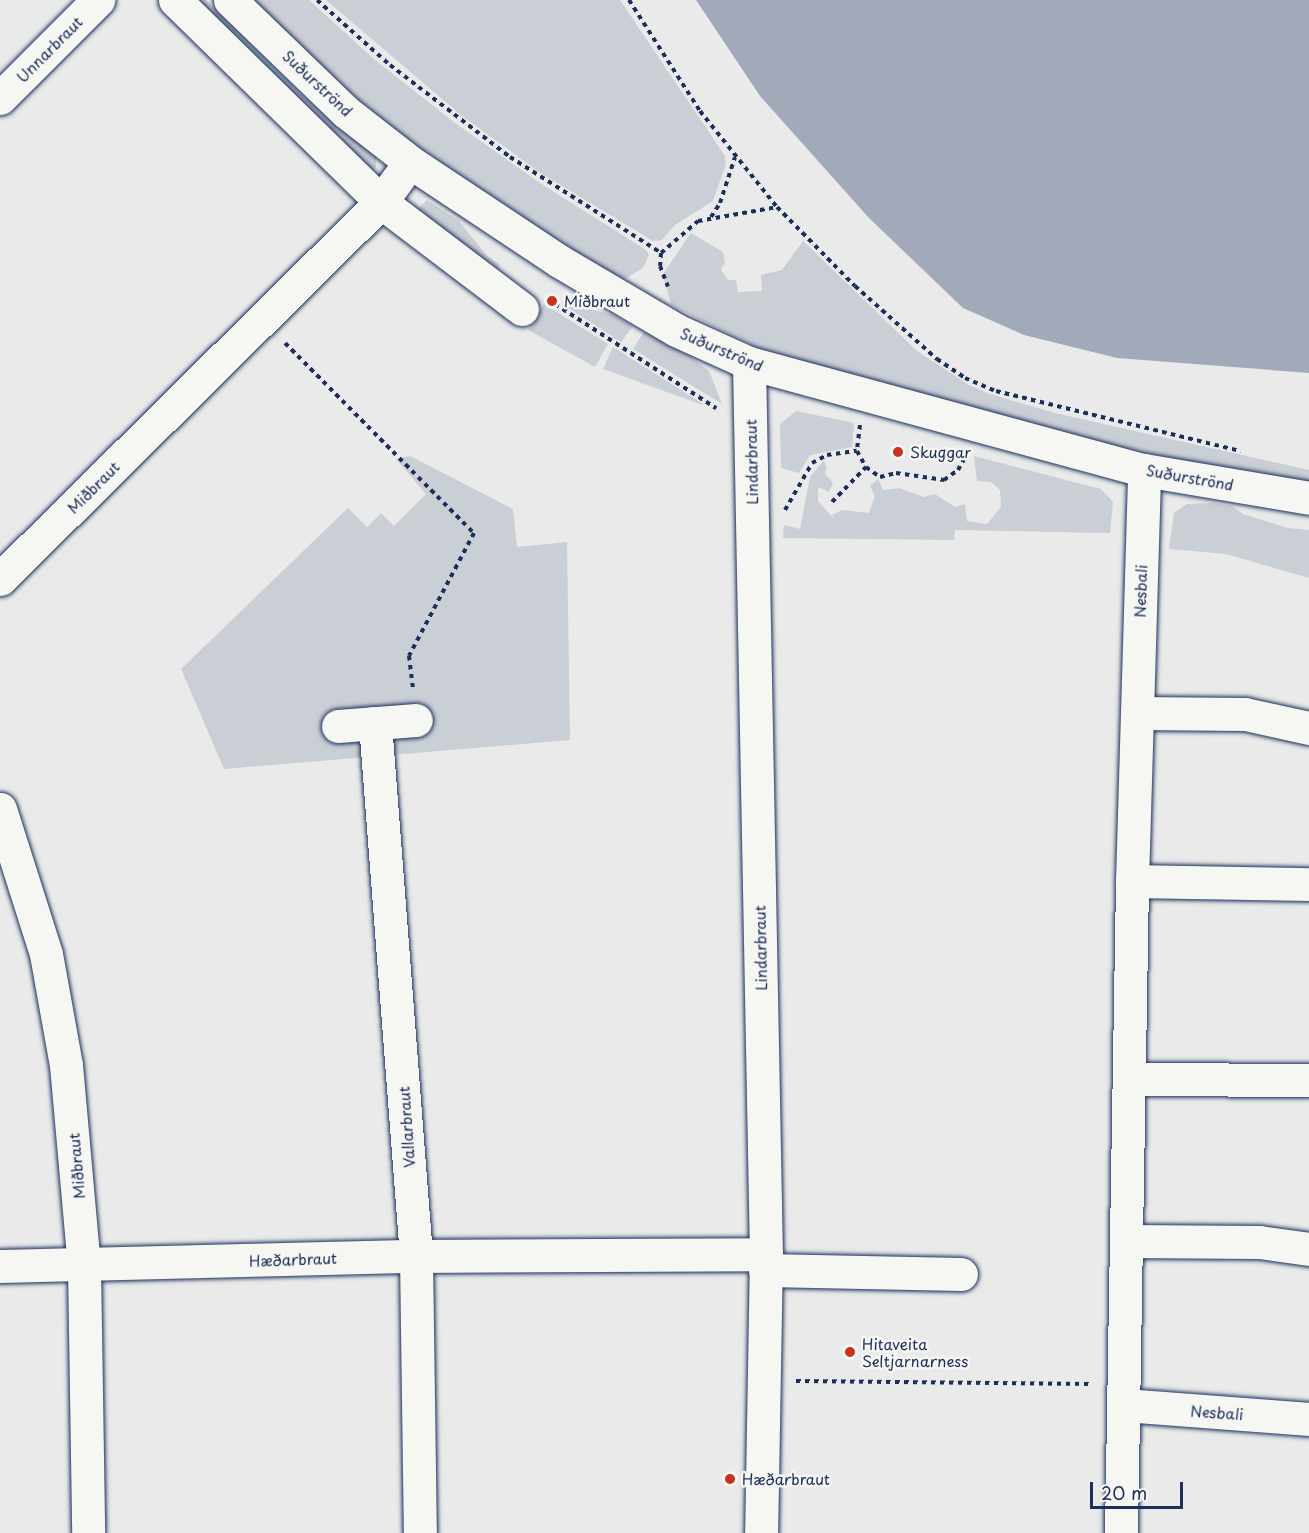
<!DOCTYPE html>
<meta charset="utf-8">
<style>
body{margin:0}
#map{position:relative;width:1309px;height:1533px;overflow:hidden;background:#e9eae9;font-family:"Playpen Sans",sans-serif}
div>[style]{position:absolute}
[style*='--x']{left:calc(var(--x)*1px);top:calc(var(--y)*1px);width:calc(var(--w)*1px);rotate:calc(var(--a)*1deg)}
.green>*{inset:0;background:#caced5}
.water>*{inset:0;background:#a2aaba}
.path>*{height:4px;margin-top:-2px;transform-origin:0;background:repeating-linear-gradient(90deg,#1b2f5e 0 4.5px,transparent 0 9px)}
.roads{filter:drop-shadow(0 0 2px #1b2f5e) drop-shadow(0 0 2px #1b2f5e)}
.street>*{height:33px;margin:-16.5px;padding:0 16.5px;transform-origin:16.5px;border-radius:16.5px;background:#f6f6f2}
.secondary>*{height:33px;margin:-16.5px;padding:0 16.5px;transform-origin:16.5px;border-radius:16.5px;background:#f6f6f2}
.dots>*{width:16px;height:16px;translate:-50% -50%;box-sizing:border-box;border:3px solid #f6f6f2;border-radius:50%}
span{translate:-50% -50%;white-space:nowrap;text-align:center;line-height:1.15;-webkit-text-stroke:5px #f6f6f2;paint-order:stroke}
.street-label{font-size:15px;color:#1b2f5e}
.poi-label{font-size:15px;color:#1b2f5e}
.left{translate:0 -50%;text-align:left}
.scale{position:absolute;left:1090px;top:1482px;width:93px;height:27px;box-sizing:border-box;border:3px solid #1b2f5e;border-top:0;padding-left:8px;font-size:18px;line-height:21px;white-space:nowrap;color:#1b2f5e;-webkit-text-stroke:4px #f6f6f2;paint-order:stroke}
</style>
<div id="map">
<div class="green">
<i style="clip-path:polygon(195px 0,206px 0,303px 96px,376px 155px,376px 167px,371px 171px)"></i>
<i style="clip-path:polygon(252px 0,309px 0,375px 60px,455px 123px,540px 183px,646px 250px,649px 255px,643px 268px,623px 280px,557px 243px,431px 157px,351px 95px)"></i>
<i style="clip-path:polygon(326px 0,620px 0,725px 156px,726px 164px,713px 201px,675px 225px,662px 240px,653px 241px,539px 172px,461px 115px)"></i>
<i style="clip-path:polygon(427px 200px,459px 221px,487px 256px,500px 265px,496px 272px,417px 210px)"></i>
<i style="clip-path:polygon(691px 233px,723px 252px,725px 262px,721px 270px,728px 280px,736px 280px,738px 292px,762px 291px,761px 275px,782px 270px,803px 241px,917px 351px,969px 385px,990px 394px,1055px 413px,1309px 470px,1309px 483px,1149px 456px,760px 349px,671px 305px,663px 274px)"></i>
<i style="clip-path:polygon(561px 303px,611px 314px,633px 326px,621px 342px)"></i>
<i style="clip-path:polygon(544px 304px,608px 344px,595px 367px,528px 330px)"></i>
<i style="clip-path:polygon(644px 332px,688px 355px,709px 371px,722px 404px,633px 349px)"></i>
<i style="clip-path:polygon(613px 347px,703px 404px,703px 405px,603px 369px)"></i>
<i style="clip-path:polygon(796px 411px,854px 423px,852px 447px,810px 455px,799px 473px,781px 468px,780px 424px)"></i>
<i style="clip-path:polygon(410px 456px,513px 509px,517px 547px,567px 542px,570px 740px,224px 769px,181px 669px,348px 508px,367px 527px,381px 513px,394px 526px,426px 494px,396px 459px)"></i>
<i style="clip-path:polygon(974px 456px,1101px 489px,1113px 502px,1110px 533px,955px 530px,954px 540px,783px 538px,784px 525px,800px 529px,810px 477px,823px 461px,827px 466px,825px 474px,833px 483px,829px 492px,818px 487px,818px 501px,835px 520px,832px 515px,842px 510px,869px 513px,875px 496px,870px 486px,878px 479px,883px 490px,899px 488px,924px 497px,935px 494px,955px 507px,965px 504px,967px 521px,987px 524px,1001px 507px,1000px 490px,991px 482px,977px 481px)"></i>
<i style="clip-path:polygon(1212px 503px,1232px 506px,1243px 514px,1288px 528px,1309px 530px,1309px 578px,1226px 554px,1169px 549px,1174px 513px,1187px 504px)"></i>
</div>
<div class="water">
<i style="clip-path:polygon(696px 0,1309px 0,1309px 373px,1117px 358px,1024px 335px,963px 308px,869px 218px,760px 96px)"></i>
</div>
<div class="path">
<i style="--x:317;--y:0;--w:98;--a:41.7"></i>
<i style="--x:390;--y:65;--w:151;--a:37.5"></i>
<i style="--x:510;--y:157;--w:179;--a:32.4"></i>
<i style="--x:661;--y:253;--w:49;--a:-40.9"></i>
<i style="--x:698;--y:221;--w:80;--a:-10"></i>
<i style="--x:629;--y:0;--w:132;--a:57.4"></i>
<i style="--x:700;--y:111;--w:123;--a:51.3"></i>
<i style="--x:777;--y:207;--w:111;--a:45.4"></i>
<i style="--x:855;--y:286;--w:110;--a:41.7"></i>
<i style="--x:937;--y:359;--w:34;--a:34"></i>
<i style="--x:965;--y:378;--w:34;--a:23"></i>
<i style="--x:996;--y:391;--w:252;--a:13.8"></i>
<i style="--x:711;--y:217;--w:17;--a:-57"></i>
<i style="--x:720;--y:203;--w:48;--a:-71.9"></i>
<i style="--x:661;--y:253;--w:13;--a:94"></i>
<i style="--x:660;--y:266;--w:22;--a:69"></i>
<i style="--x:555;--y:304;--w:192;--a:32.9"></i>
<i style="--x:285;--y:343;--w:268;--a:45.2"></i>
<i style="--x:474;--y:533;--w:139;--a:117.9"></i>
<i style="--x:409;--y:656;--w:34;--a:83"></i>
<i style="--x:860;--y:425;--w:26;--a:97"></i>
<i style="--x:857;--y:451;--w:18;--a:61"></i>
<i style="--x:866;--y:467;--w:17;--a:36"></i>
<i style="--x:880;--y:477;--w:16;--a:-14"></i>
<i style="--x:896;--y:473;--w:49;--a:8.3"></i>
<i style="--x:944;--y:480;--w:17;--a:-36"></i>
<i style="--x:958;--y:470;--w:18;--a:-61"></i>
<i style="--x:832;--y:502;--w:49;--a:-45.8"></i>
<i style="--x:785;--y:510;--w:54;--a:-60.1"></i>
<i style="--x:812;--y:463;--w:17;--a:-28"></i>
<i style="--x:827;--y:455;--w:30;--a:-8"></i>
<i style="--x:796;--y:1381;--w:296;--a:0.6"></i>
</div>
<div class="roads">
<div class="street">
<i style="--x:175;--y:0;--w:289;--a:44.4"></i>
<i style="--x:381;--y:202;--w:177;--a:37.2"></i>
<i style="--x:0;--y:98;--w:139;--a:-45"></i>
<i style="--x:0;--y:579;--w:536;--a:-44.7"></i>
<i style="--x:381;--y:202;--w:49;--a:-54.1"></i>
<i style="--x:1137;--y:713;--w:108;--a:0.5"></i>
<i style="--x:1245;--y:714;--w:66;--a:12.3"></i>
<i style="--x:375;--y:723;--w:535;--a:85.6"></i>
<i style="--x:416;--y:1256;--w:277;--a:89.2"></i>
<i style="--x:338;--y:726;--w:78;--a:-4.4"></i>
<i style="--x:0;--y:809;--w:152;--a:72.4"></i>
<i style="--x:46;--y:954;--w:113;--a:79.8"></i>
<i style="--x:66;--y:1065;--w:201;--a:84.9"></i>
<i style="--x:84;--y:1265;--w:268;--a:89.1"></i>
<i style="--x:1132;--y:881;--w:177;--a:1"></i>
<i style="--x:1131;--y:1079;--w:178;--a:0.3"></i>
<i style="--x:1128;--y:1241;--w:131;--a:0.4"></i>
<i style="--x:1259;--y:1242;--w:50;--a:8"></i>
<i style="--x:0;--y:1266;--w:416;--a:-1.4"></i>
<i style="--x:416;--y:1256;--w:350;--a:-0.3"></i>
<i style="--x:765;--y:1270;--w:196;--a:1.2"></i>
<i style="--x:1124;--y:1405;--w:186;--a:4.3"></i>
<i style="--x:1121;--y:1533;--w:652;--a:-89.03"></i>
<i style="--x:1132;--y:881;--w:411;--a:-88.3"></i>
</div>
<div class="secondary">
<i style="--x:230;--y:0;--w:161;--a:44"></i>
<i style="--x:346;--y:112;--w:81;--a:38"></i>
<i style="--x:410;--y:162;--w:179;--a:33.6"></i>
<i style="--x:559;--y:261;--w:136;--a:30.5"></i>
<i style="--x:676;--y:330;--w:80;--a:24.3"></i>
<i style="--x:749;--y:363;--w:409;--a:15.2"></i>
<i style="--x:1144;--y:470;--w:167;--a:9.6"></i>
<i style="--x:749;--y:363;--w:891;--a:88.91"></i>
<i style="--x:766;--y:1254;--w:279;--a:91"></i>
</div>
</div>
<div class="dots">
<i style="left:552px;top:301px;background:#c8321e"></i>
<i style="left:898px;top:452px;background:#c8321e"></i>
<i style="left:850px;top:1352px;background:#c8321e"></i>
<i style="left:730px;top:1479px;background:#c8321e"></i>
</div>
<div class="street-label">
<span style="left:49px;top:49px;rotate:-45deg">Unnarbraut</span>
<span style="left:318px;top:83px;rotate:43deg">Suðurströnd</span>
<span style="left:722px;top:349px;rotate:23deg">Suðurströnd</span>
<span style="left:751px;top:462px;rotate:-91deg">Lindarbraut</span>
<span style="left:1190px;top:477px;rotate:10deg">Suðurströnd</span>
<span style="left:93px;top:487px;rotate:-45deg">Miðbraut</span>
<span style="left:1140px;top:591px;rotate:-88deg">Nesbali</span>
<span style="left:760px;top:948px;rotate:-91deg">Lindarbraut</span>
<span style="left:406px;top:1127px;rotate:-94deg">Vallarbraut</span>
<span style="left:76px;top:1166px;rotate:-95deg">Miðbraut</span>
<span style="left:293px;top:1259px;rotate:-2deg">Hæðarbraut</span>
<span style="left:1217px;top:1412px;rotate:4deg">Nesbali</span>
</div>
<div class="poi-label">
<span class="left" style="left:564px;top:301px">Miðbraut</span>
<span class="left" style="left:910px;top:452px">Skuggar</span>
<span class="left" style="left:862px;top:1352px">Hitaveita<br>Seltjarnarness</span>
<span class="left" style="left:742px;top:1479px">Hæðarbraut</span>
</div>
<div class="scale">20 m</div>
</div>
